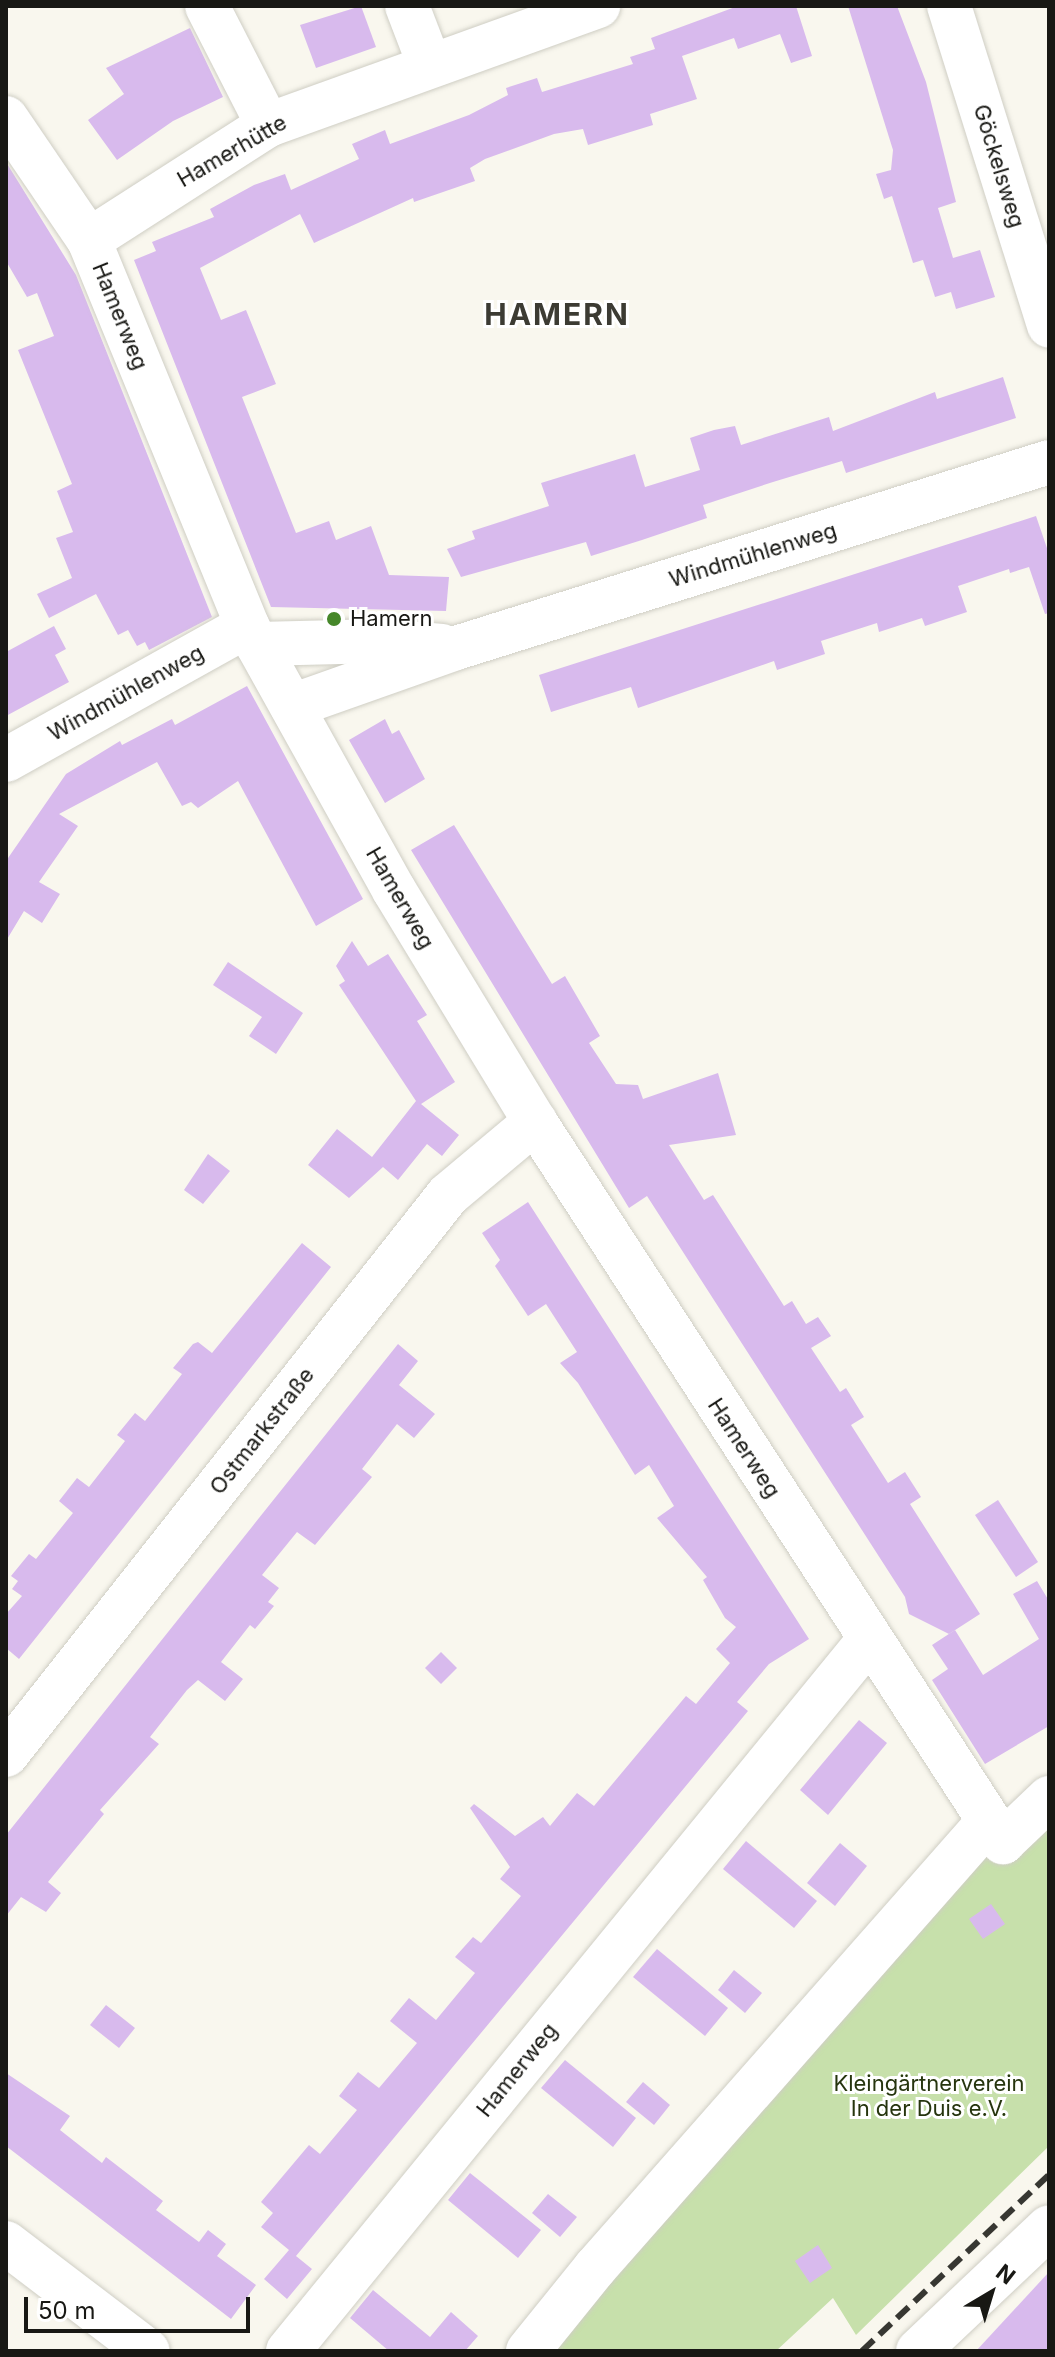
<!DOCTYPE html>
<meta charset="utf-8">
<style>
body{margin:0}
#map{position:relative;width:1055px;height:2357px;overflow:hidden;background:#f9f7ee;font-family:Inter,sans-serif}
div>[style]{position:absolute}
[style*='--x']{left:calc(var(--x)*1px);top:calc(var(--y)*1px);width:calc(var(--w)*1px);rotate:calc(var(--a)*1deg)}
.green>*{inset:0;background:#c7e0ab}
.building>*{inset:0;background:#d8baed}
.roads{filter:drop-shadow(0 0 2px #cfcec4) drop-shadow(0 0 2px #cfcec4)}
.minor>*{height:44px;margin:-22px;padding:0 22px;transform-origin:22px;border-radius:22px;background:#fff}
.major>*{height:44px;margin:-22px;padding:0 22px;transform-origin:22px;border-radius:22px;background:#fff}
.rail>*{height:6px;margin-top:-3px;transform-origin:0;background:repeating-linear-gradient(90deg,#373732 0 16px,transparent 0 24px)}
.dots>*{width:22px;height:22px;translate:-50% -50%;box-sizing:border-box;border:4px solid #fff;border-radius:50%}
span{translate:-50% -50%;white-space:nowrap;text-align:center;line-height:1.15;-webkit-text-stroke:6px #fff;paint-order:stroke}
.street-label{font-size:22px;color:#181814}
.poi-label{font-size:22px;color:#181814}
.left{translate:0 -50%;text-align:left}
.park-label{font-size:22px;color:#26350e}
.district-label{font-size:30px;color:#3c3b33;font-weight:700;letter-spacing:2px}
.frame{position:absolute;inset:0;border:8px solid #181814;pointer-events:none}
.north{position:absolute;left:951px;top:2253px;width:80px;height:80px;-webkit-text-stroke:6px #fff;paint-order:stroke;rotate:38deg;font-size:22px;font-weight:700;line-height:32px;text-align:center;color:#181814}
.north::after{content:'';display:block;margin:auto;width:28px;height:36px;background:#181814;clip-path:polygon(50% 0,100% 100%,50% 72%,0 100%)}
.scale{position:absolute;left:24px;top:2297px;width:226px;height:36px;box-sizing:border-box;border:4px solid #181814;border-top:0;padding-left:10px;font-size:24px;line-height:28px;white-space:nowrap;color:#181814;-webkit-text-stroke:6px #fff;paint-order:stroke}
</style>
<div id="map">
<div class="green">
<i style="clip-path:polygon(1049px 1823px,1049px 2146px,856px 2335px,833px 2298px,776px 2351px,547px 2351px,983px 1850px)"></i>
</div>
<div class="building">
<i style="clip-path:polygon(361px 6px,376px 47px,316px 68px,300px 25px)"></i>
<i style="clip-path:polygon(738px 6px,796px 6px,812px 56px,791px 63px,780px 34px,738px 49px,734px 38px,682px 56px,697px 99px,650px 114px,653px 125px,588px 145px,583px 129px,554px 134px,485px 159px,470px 168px,475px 181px,414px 202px,413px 198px,314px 243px,300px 214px,200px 268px,221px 320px,246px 310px,276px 384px,242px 397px,296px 533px,329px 521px,336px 540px,371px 526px,389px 575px,449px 577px,446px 611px,271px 607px,134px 260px,156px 251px,152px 242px,214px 217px,210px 209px,254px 185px,285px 174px,291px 190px,359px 159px,352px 144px,385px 130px,390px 144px,469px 115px,508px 95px,506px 88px,537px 78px,542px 92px,633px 64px,630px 57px,655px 49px,651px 38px)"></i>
<i style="clip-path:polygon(848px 6px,897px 6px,926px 82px,956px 202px,938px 208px,953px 258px,980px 250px,995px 297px,956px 309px,951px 292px,935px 297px,923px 260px,913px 263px,892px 196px,884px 199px,876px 174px,891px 170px,893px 150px)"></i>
<i style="clip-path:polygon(190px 28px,223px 97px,173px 121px,117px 160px,88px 120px,124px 94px,106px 68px)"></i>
<i style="clip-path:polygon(6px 162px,76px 275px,212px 617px,149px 650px,145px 642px,137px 646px,128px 630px,118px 635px,96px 594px,49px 618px,37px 594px,72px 578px,56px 538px,73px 532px,57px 491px,72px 484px,18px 350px,54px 336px,37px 293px,27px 297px,6px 261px)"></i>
<i style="clip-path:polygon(1003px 377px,1016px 418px,846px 473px,842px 461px,773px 482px,703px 505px,707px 518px,642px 540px,591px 556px,586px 542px,461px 577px,447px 549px,475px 539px,472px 531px,549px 506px,541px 483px,635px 454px,645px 487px,700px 470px,690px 438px,714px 430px,735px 426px,741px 445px,829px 417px,833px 431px,935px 392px,937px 399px)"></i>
<i style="clip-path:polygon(1036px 516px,1049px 554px,1049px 613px,1045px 614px,1029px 567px,1010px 573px,1009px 569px,958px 586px,967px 612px,925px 626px,922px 618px,879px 632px,877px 623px,821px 641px,825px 654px,777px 670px,774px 661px,638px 708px,631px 687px,551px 712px,539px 675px)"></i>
<i style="clip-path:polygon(54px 626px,66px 649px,55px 655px,69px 682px,6px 716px,6px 652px)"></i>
<i style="clip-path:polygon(247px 686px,363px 899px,316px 926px,238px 781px,198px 808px,191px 802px,182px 806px,157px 762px,59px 814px,78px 826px,39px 882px,60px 894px,42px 923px,24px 911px,6px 941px,6px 861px,66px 774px,120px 741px,122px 745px,172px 719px,175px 725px)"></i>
<i style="clip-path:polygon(385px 719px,392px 734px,399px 730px,425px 779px,385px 803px,349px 740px)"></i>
<i style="clip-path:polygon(454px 825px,552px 984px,565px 976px,600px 1036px,589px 1043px,616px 1084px,638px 1085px,643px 1099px,718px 1073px,736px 1135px,669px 1145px,704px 1200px,713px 1195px,784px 1306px,792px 1301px,806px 1324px,818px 1317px,831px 1336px,811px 1348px,840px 1392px,846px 1388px,864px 1417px,851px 1425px,888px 1483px,905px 1472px,921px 1497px,910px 1504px,980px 1614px,949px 1634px,909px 1614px,905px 1597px,647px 1196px,629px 1208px,411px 850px)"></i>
<i style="clip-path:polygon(352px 941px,368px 966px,388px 954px,427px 1015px,417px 1021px,455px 1082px,421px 1104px,459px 1135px,442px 1156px,427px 1144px,398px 1180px,383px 1167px,349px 1198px,308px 1165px,337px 1129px,372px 1157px,416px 1101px,339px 985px,345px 981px,336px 966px)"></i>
<i style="clip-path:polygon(228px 962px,303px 1013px,276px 1054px,249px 1036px,262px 1017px,213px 985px)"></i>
<i style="clip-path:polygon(208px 1154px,230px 1171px,203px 1204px,184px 1190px)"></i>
<i style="clip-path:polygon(528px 1202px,809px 1639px,769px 1664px,737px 1702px,748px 1711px,296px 2256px,312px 2269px,287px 2299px,264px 2279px,289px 2250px,261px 2227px,273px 2213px,261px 2202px,309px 2145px,320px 2154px,357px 2110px,339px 2096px,358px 2072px,379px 2088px,417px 2043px,390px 2021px,399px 2010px,409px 1998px,436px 2020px,475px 1973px,455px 1957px,473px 1937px,481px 1943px,521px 1896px,500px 1879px,510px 1867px,470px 1808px,474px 1804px,515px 1836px,543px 1817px,550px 1826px,577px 1793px,594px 1806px,686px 1696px,696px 1704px,730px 1663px,716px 1649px,736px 1627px,725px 1618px,703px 1580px,707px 1577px,657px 1518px,674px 1506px,649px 1465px,635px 1475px,578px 1383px,560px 1363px,577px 1352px,546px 1304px,528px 1316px,495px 1266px,500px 1260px,482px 1233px)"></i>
<i style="clip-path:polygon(302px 1243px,331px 1267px,19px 1659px,6px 1648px,6px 1614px,22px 1596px,12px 1589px,18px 1581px,11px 1576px,29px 1554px,36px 1559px,73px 1513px,59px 1501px,77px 1478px,89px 1487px,125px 1441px,117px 1435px,135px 1413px,145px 1421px,182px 1374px,173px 1368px,193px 1344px,198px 1342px,212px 1353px)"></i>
<i style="clip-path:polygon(398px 1344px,418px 1361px,399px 1385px,435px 1414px,414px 1438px,397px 1424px,362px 1469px,372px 1477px,315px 1545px,297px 1532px,262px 1575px,279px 1588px,268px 1602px,274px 1606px,255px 1629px,250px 1625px,221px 1662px,243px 1679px,225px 1701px,198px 1680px,187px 1690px,150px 1737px,159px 1744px,100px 1810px,104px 1814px,48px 1882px,61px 1893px,46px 1912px,21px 1897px,6px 1916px,6px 1835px)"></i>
<i style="clip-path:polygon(998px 1500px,1038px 1562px,1016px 1577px,975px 1515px)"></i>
<i style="clip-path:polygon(1037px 1581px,1049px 1601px,1049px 1726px,985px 1764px,932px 1680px,948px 1669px,932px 1645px,955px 1630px,983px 1675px,1039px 1639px,1013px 1594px)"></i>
<i style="clip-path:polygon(441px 1652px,457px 1668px,441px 1684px,425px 1668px)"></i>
<i style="clip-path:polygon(859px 1720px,887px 1743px,828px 1815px,800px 1790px)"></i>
<i style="clip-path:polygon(746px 1841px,817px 1901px,794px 1928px,723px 1869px)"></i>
<i style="clip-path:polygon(840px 1843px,867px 1866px,835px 1906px,807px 1883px)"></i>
<i style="clip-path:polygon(991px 1904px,1005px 1924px,983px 1939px,969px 1919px)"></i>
<i style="clip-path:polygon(657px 1949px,728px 2008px,705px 2036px,633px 1977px)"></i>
<i style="clip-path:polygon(734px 1970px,762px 1993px,745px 2013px,718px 1990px)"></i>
<i style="clip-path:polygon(106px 2005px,135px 2028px,119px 2048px,90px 2025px)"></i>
<i style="clip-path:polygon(565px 2060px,636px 2118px,613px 2147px,541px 2088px)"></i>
<i style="clip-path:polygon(6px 2073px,70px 2116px,60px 2130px,102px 2163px,106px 2157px,163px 2201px,156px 2210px,199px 2242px,208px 2230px,226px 2244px,217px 2256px,256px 2285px,231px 2319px,6px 2146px)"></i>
<i style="clip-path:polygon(643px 2082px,670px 2105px,654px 2125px,626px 2102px)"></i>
<i style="clip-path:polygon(470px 2173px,541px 2230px,518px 2258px,448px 2200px)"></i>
<i style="clip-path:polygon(548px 2194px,577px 2217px,560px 2237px,532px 2213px)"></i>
<i style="clip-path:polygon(818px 2245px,832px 2268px,810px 2283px,795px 2261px)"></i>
<i style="clip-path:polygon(1049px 2272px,1049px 2351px,976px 2351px)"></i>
<i style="clip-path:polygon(373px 2290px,430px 2337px,451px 2312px,478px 2336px,465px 2351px,389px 2351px,350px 2318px)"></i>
</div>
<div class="roads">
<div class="minor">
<i style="--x:207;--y:6;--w:134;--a:62.9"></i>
<i style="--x:407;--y:6;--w:64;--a:69"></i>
<i style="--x:949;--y:6;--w:335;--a:72.6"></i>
<i style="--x:6;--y:118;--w:148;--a:55.8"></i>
<i style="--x:89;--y:240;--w:417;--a:67.7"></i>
<i style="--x:247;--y:626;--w:302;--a:60.9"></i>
<i style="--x:394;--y:890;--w:271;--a:58.7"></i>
<i style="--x:535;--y:1122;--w:859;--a:56.98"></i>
<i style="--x:1003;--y:1842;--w:64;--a:-43.7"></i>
<i style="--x:89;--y:240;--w:213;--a:-32.7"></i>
<i style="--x:268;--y:125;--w:351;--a:-19.8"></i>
<i style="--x:257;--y:644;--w:126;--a:-1.4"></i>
<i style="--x:383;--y:641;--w:59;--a:4.8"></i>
<i style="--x:292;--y:706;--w:174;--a:-19.5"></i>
<i style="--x:456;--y:648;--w:621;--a:-17.41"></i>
<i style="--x:6;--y:760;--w:276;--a:-29.1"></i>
<i style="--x:6;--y:1755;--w:713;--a:-51.72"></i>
<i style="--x:448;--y:1195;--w:114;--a:-40"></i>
<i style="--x:288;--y:2351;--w:917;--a:-50.75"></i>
<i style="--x:528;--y:2351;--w:107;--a:-51.1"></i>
<i style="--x:595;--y:2268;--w:596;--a:-48.61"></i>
<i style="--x:918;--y:2351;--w:180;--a:-43.4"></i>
</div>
<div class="major">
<i style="--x:6;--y:2243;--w:178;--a:37.3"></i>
</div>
</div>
<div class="rail">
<i style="--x:862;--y:2351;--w:257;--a:-43.3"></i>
</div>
<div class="dots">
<i style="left:334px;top:619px;background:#46872a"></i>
</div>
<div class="street-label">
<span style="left:232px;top:151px;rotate:-30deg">Hamerhütte</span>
<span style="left:999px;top:166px;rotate:73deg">Göckelsweg</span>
<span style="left:120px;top:316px;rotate:68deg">Hamerweg</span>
<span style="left:753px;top:555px;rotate:-17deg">Windmühlenweg</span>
<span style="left:126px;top:693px;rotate:-29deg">Windmühlenweg</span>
<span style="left:400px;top:898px;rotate:60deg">Hamerweg</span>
<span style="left:262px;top:1431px;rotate:-52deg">Ostmarkstraße</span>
<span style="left:744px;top:1448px;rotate:57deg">Hamerweg</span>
<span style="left:517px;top:2070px;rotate:-51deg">Hamerweg</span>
</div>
<div class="poi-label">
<span class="left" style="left:350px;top:619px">Hamern</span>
</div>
<div class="park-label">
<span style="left:929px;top:2096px">Kleingärtnerverein<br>In der Duis e.V.</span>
</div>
<div class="district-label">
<span style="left:557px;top:314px">HAMERN</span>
</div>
<div class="frame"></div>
<div class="north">N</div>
<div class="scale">50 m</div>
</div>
